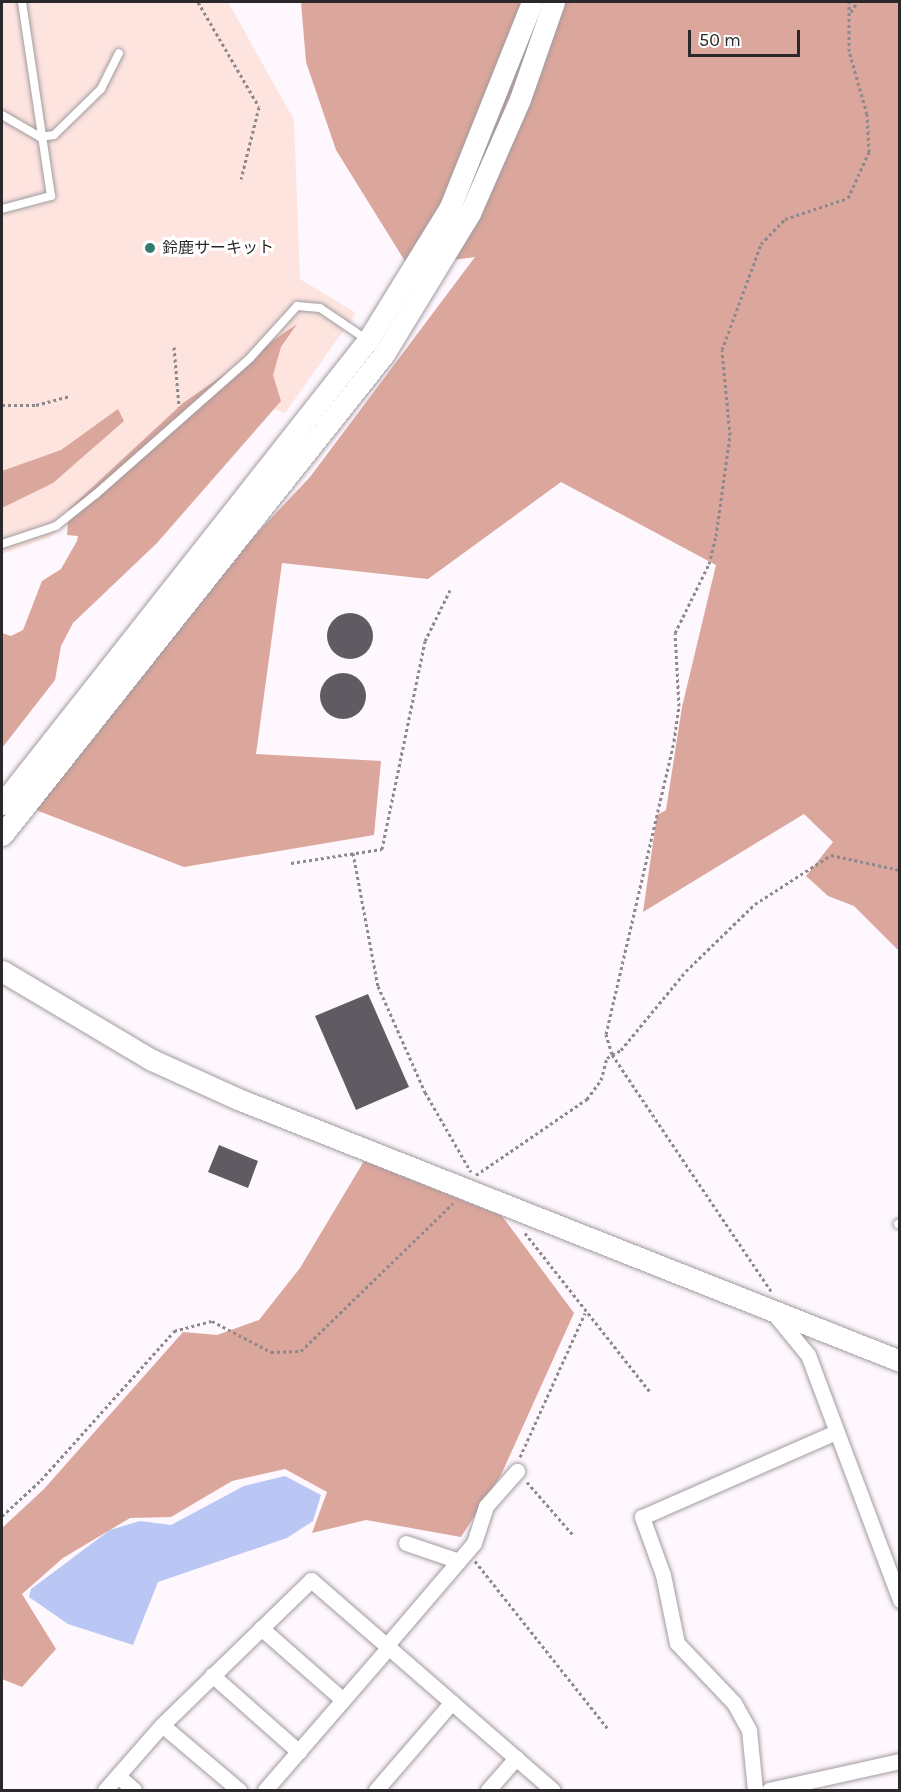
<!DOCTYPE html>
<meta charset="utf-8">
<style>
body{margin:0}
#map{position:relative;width:901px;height:1792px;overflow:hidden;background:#fef7fd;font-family:Karla,"Noto Sans JP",sans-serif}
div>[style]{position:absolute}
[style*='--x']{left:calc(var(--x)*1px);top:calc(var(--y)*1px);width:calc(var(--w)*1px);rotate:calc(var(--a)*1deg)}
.green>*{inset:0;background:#fde4df}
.forest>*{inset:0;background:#dba69c}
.water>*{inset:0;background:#bac6f3}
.building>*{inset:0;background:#5e5c62}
.round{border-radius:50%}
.path>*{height:3px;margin-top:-1.5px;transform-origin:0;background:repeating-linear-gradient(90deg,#8c888b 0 3px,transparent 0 6px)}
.roads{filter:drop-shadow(0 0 2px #a19ba0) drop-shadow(0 0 2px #a19ba0)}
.lane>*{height:8px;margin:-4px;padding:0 4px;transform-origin:4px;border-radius:4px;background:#fff}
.street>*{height:15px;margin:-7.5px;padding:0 7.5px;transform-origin:7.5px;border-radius:7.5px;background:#fff}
.secondary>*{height:21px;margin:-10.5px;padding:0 10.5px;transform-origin:10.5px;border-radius:10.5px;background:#fff}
.dots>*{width:16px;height:16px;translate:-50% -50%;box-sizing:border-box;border:3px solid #fff;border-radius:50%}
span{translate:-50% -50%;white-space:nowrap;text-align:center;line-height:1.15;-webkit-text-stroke:6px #fff;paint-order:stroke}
.poi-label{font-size:16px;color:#2a282a}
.left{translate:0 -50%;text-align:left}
.frame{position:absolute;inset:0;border:3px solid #2a282a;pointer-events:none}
.scale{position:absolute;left:688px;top:30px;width:112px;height:27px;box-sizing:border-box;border:3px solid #2a282a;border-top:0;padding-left:8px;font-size:18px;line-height:21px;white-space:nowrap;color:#2a282a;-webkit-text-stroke:4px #fff;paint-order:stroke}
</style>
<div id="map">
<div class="green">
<i style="clip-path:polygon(2px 2px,228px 2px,294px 120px,300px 279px,356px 313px,285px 413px,232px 392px,50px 537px,2px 554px)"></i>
</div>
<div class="forest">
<i style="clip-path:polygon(301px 2px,899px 2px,899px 951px,854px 906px,828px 896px,806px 876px,833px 842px,804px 814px,643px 912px,657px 815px,666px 810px,682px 707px,716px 565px,561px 482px,428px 579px,282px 563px,256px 754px,381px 761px,374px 835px,184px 867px,28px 807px,227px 565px,310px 477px,475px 257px,408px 266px,336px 150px,306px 62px)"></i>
<i style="clip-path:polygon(297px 324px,281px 347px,273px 375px,281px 401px,157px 543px,73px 623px,61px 646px,55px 680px,2px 748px,2px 633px,11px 636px,23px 630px,42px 581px,61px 569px,77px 541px,78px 536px,67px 535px,69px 509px,183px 403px)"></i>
<i style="clip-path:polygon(118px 409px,124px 421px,53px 483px,2px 508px,2px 471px,61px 450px)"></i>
<i style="clip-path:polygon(364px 1161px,502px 1216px,574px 1313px,501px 1475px,461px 1537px,366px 1520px,312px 1533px,327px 1492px,285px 1469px,232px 1481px,171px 1517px,130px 1518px,63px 1558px,22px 1594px,56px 1649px,22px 1687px,2px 1679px,2px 1528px,44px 1489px,183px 1332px,217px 1335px,259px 1320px,300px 1268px)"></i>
</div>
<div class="water">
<i style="clip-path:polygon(285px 1476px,321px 1495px,313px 1521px,287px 1538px,158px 1582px,133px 1645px,68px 1624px,29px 1597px,31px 1589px,110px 1530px,140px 1521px,171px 1525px,244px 1486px)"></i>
</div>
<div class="building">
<i class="round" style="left:327px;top:613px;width:46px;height:46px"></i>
<i class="round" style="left:320px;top:673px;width:46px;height:46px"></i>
<i style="clip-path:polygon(368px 994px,409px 1087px,356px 1110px,315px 1016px)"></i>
<i style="clip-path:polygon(219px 1145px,258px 1161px,248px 1188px,208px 1172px)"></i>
</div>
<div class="path">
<i style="--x:198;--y:2;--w:121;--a:59.8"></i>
<i style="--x:259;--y:107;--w:74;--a:104"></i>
<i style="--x:851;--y:12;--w:12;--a:-59"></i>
<i style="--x:174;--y:347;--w:60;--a:85.2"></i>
<i style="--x:2;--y:405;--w:34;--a:0"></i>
<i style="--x:36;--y:405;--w:35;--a:-15"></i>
<i style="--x:353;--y:853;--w:135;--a:79.4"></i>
<i style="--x:378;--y:986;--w:116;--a:66.1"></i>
<i style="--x:425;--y:1092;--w:92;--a:60.1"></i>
<i style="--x:291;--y:863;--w:92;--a:-8.7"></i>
<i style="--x:382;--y:849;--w:212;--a:-78.3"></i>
<i style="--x:425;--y:641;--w:57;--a:-63.9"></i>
<i style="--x:476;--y:1175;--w:135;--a:-34.4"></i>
<i style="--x:587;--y:1099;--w:24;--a:-54"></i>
<i style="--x:601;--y:1080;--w:23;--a:-75"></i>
<i style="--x:607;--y:1058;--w:16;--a:-30"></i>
<i style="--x:621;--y:1050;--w:102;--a:-50.6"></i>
<i style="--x:686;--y:971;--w:96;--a:-44.2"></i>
<i style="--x:755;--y:904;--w:90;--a:-32.8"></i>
<i style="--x:831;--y:855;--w:71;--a:12.3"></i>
<i style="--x:525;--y:1233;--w:202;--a:51.8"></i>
<i style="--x:771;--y:1291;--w:285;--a:-123.9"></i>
<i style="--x:612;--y:1054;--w:21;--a:-107"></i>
<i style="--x:606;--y:1034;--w:301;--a:-76.9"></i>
<i style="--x:674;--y:741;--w:35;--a:-82"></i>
<i style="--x:679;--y:706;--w:73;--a:-93.1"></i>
<i style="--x:675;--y:633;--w:77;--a:-63.8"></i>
<i style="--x:709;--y:564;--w:29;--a:-76"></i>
<i style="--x:716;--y:536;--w:102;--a:-82.1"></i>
<i style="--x:730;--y:435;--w:85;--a:-95.4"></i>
<i style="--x:722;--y:350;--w:113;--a:-69.8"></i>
<i style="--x:761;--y:244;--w:35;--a:-46"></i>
<i style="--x:785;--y:219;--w:66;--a:-18.4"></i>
<i style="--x:848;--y:198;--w:51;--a:-65.5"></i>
<i style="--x:869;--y:152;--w:38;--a:-93"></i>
<i style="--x:867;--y:114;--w:66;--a:-105.9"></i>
<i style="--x:849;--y:51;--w:49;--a:-90"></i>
<i style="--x:520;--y:1457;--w:158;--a:-65.7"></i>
<i style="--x:527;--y:1482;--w:70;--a:49"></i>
<i style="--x:2;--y:1516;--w:53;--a:-42.7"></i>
<i style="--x:41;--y:1480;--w:200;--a:-48.2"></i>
<i style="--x:174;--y:1331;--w:39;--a:-15"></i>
<i style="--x:212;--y:1321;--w:67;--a:27.7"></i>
<i style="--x:271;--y:1352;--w:30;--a:-2"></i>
<i style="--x:301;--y:1351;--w:212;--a:-44.2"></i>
<i style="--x:475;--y:1561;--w:214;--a:51.6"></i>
</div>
<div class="roads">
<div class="lane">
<i style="--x:2;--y:115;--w:44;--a:30.1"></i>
<i style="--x:40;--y:137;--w:14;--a:-8"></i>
<i style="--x:54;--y:135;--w:66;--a:-44.4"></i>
<i style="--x:101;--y:89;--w:40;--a:-63.4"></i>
<i style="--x:2;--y:209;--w:51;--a:-14.9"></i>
<i style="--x:51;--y:196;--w:196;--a:-98.5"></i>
<i style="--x:2;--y:544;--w:57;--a:-18.4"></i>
<i style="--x:56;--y:526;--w:51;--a:-38.7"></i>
<i style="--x:96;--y:494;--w:205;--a:-41.4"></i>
<i style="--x:250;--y:358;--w:70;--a:-47.9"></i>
<i style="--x:297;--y:306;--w:23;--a:5"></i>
<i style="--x:320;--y:308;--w:55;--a:34"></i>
<i style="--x:898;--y:1224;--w:2;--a:-27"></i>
</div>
<div class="street">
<i style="--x:772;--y:1311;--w:57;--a:50.7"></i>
<i style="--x:808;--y:1355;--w:262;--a:69.4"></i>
<i style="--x:406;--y:1543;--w:53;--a:18.8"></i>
<i style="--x:261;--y:1628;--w:109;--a:41.3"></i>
<i style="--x:386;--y:1646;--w:135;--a:-49.5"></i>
<i style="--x:474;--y:1543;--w:39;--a:-72"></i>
<i style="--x:486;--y:1506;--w:47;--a:-48.5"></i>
<i style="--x:212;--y:1675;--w:116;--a:41.5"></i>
<i style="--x:162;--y:1725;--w:101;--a:40.2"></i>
<i style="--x:118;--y:1776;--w:21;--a:41"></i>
<i style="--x:105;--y:1790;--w:86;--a:-48.8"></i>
<i style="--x:162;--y:1725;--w:208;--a:-44.2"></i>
<i style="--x:311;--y:1580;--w:320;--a:41"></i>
<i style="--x:265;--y:1790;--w:188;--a:-49.1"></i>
<i style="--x:376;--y:1790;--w:116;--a:-49.2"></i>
<i style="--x:488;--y:1790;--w:43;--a:-48.8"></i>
<i style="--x:755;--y:1790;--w:60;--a:-95.7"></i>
<i style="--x:749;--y:1730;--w:31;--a:-119"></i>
<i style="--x:734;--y:1703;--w:83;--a:-133.5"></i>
<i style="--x:677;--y:1643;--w:69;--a:-101.6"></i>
<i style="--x:663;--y:1575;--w:62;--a:-109.9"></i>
<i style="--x:642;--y:1517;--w:212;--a:-23.7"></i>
<i style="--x:769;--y:1790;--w:134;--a:-12.5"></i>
</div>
<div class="secondary">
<i style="--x:2;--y:804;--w:591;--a:-51.73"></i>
<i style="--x:368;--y:340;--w:156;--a:-58.3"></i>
<i style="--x:450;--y:207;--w:221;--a:-68.2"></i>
<i style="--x:2;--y:835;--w:614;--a:-51.54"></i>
<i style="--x:384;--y:354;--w:165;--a:-58.6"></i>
<i style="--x:470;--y:213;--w:124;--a:-66.3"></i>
<i style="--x:520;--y:99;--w:103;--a:-70.7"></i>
<i style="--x:2;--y:971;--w:174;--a:30.7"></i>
<i style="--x:152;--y:1060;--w:94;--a:24.4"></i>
<i style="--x:238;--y:1099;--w:712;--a:21.59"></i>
</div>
</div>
<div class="dots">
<i style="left:150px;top:248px;background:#347b72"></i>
</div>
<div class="poi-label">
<span class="left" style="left:162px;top:248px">鈴鹿サーキット</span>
</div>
<div class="frame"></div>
<div class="scale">50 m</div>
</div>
